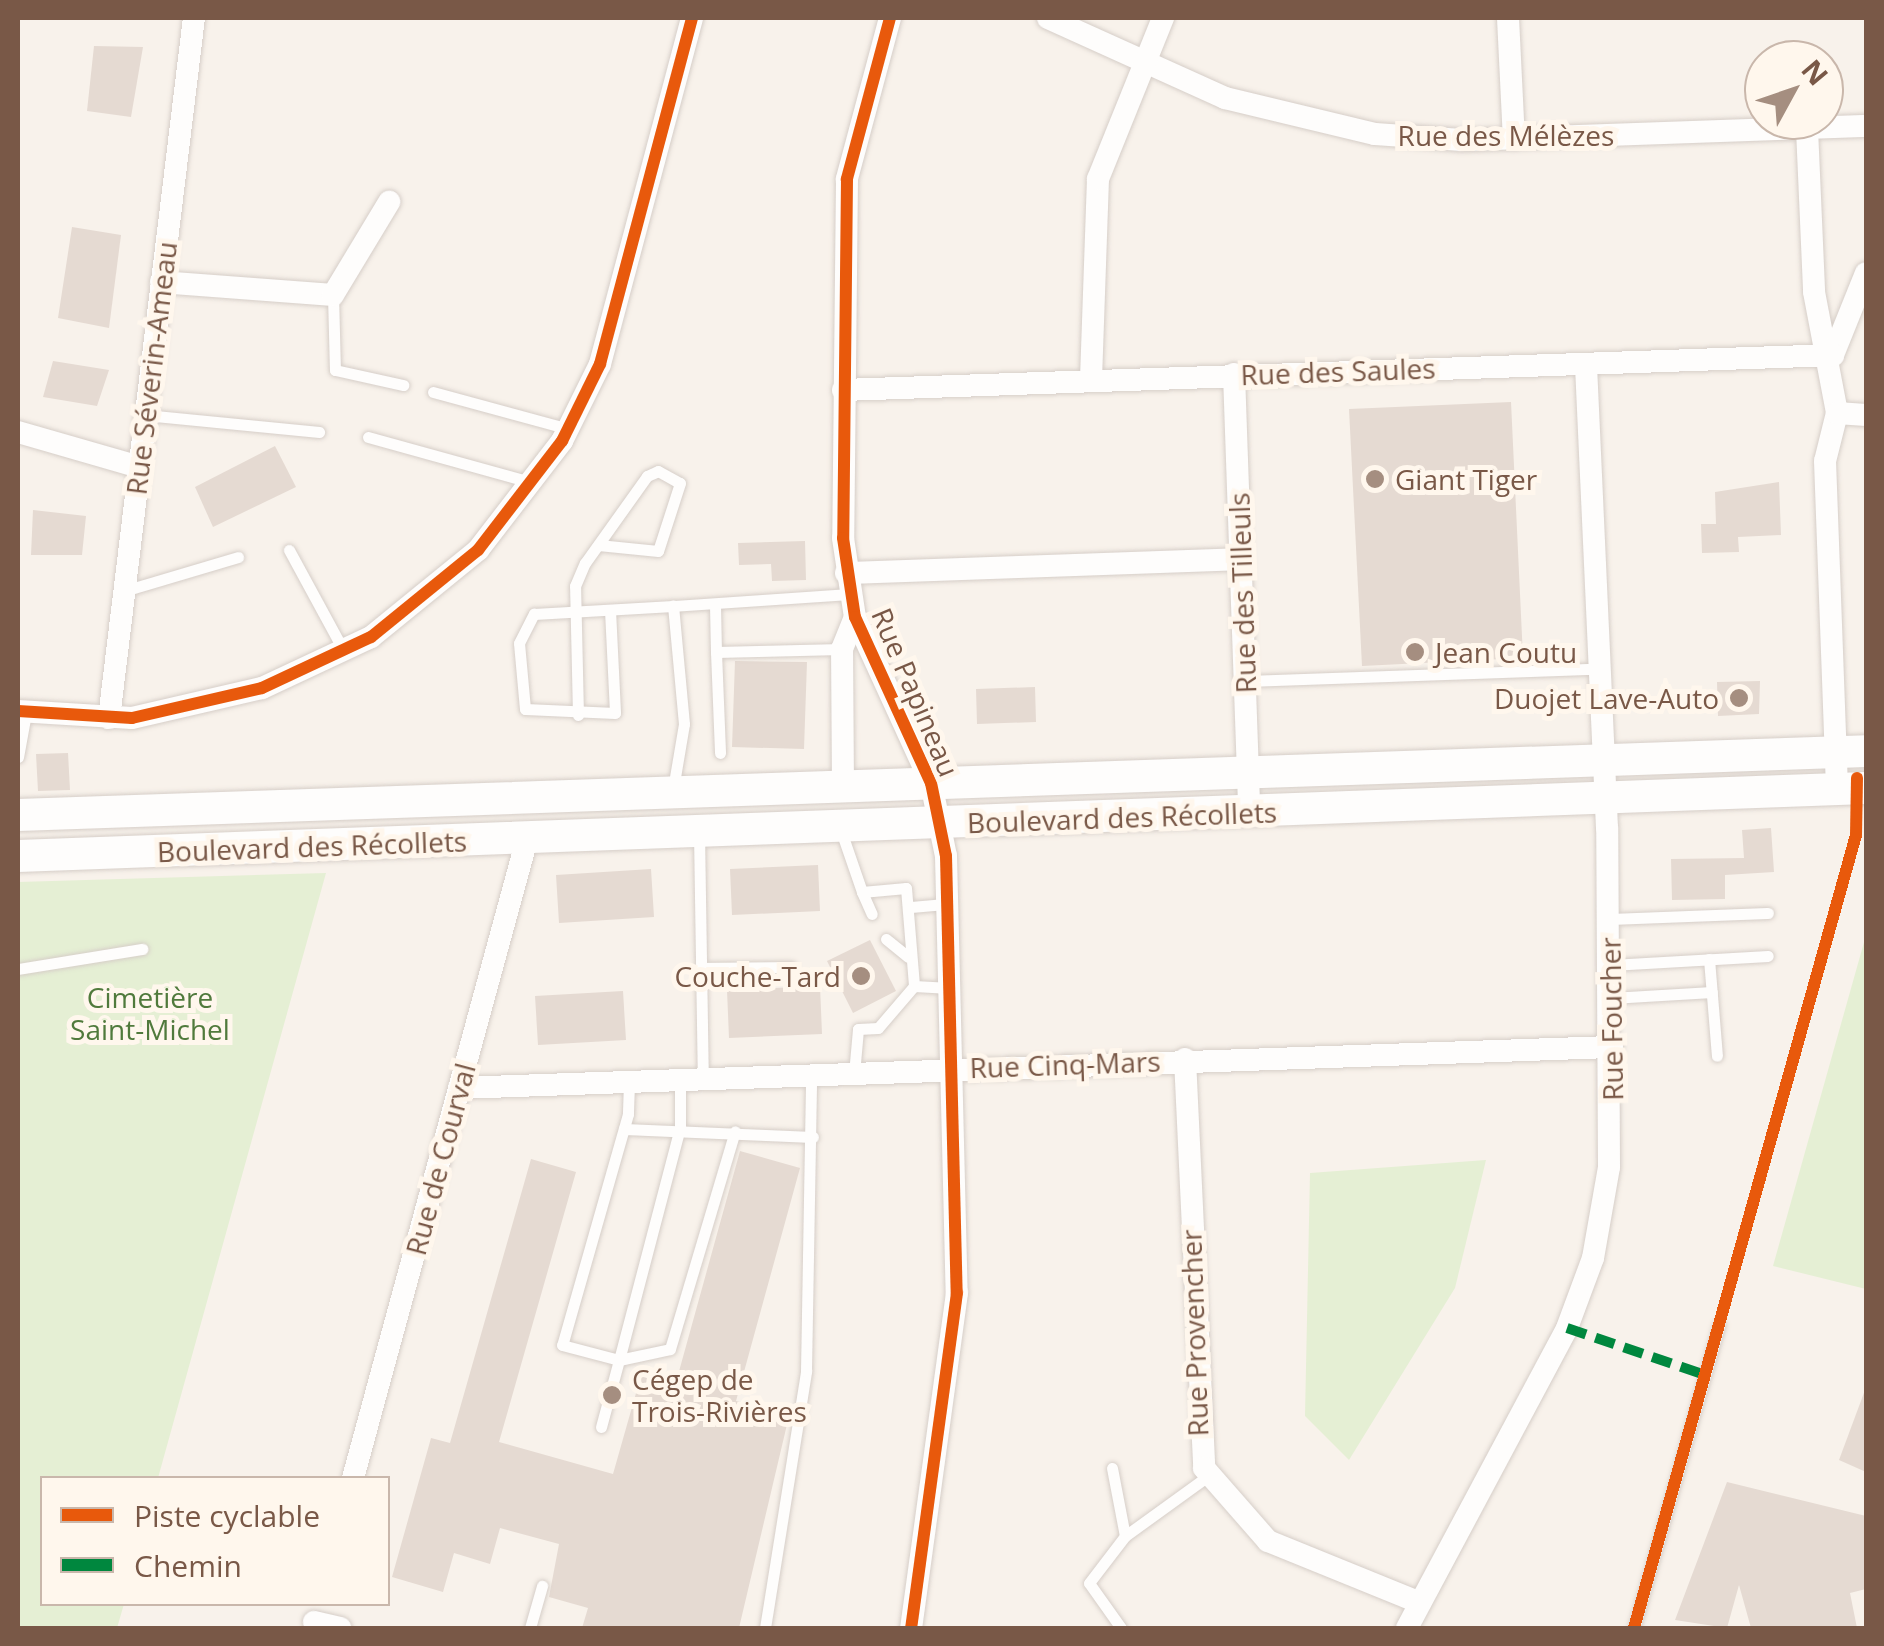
<!DOCTYPE html>
<meta charset="utf-8">
<style>
body{margin:0}
#map{position:relative;width:1884px;height:1646px;overflow:hidden;background:#f8f2eb;font-family:"Open Sans",sans-serif}
div>[style]{position:absolute}
[style*='--x']{left:calc(var(--x)*1px);top:calc(var(--y)*1px);width:calc(var(--w)*1px);rotate:calc(var(--a)*1deg)}
.green>*{inset:0;background:#e5efd4}
.building>*{inset:0;background:#e5dad2}
.roads{filter:drop-shadow(0 0 2px #d6cec8) drop-shadow(0 0 2px #d6cec8)}
.service>*{height:11px;margin:-5.5px;padding:0 5.5px;transform-origin:5.5px;border-radius:5.5px;background:#fefdfc}
.minor>*{height:22px;margin:-11px;padding:0 11px;transform-origin:11px;border-radius:11px;background:#fefdfc}
.secondary>*{height:32px;margin:-16px;padding:0 16px;transform-origin:16px;border-radius:16px;background:#fefdfc}
.quiet>*{height:10px;margin-top:-5px;transform-origin:0;background:repeating-linear-gradient(90deg,#00873e 0 20px,transparent 0 30px)}
.cycleway>*{height:12px;margin:-6px;padding:0 6px;transform-origin:6px;border-radius:6px;background:#e8590c}
.dots>*{width:28px;height:28px;translate:-50% -50%;box-sizing:border-box;border:5px solid #fff7ed;border-radius:50%}
span{translate:-50% -50%;white-space:nowrap;text-align:center;line-height:1.15;-webkit-text-stroke:10px #fff7ed;paint-order:stroke}
.street-label{font-size:28px;color:#795847}
.poi-label{font-size:28px;color:#795847}
.left{translate:0 -50%;text-align:left}
.right{translate:-100% -50%;text-align:right}
.park-label{font-size:28px;color:#507a3c}
.frame{position:absolute;inset:0;border:20px solid #795847;pointer-events:none}
.legend{position:absolute;left:40px;top:1476px;width:350px;height:130px;box-sizing:border-box;background:#fff7ed;border:2px solid #c9b7ab;margin:0;padding:12px 18px;list-style:none;font-size:30px;color:#795847}
.legend li{display:flex;align-items:center;gap:20px;height:50px}
.legend b{width:50px;border:2px solid #c9b7ab}
.north{position:absolute;left:1744px;top:40px;width:100px;height:100px;box-sizing:border-box;background:#fff7ed;border:2px solid #c9b7ab;border-radius:50%;rotate:50deg;font-size:28px;font-weight:700;line-height:40px;text-align:center;color:#795847}
.north::after{content:'';display:block;margin:auto;width:35px;height:45px;background:#a58e80;clip-path:polygon(50% 0,100% 100%,50% 72%,0 100%)}
</style>
<div id="map">
<div class="green">
<i style="clip-path:polygon(326px 873px,158px 1478px,42px 1478px,42px 1604px,124px 1604px,117px 1628px,18px 1628px,18px 882px)"></i>
<i style="clip-path:polygon(1866px 935px,1866px 1289px,1773px 1266px)"></i>
<i style="clip-path:polygon(1486px 1160px,1455px 1288px,1349px 1460px,1305px 1416px,1310px 1173px)"></i>
</div>
<div class="building">
<i style="clip-path:polygon(94px 46px,143px 47px,131px 117px,87px 111px)"></i>
<i style="clip-path:polygon(72px 227px,121px 235px,109px 328px,58px 318px)"></i>
<i style="clip-path:polygon(53px 361px,109px 370px,97px 406px,43px 397px)"></i>
<i style="clip-path:polygon(1511px 402px,1523px 658px,1362px 666px,1349px 409px)"></i>
<i style="clip-path:polygon(275px 446px,296px 487px,213px 527px,195px 487px)"></i>
<i style="clip-path:polygon(1779px 482px,1781px 535px,1738px 537px,1739px 552px,1702px 553px,1701px 524px,1716px 524px,1715px 492px)"></i>
<i style="clip-path:polygon(33px 510px,86px 516px,82px 555px,31px 555px)"></i>
<i style="clip-path:polygon(805px 541px,806px 580px,772px 581px,771px 564px,739px 565px,738px 543px)"></i>
<i style="clip-path:polygon(735px 661px,807px 662px,804px 749px,732px 747px)"></i>
<i style="clip-path:polygon(1760px 681px,1759px 714px,1718px 716px,1717px 682px)"></i>
<i style="clip-path:polygon(1035px 687px,1036px 722px,977px 724px,976px 689px)"></i>
<i style="clip-path:polygon(68px 753px,70px 790px,38px 791px,36px 754px)"></i>
<i style="clip-path:polygon(1771px 828px,1774px 872px,1725px 875px,1725px 899px,1672px 900px,1671px 859px,1744px 858px,1742px 830px)"></i>
<i style="clip-path:polygon(818px 865px,820px 911px,732px 915px,730px 869px)"></i>
<i style="clip-path:polygon(651px 869px,654px 917px,559px 923px,556px 875px)"></i>
<i style="clip-path:polygon(870px 940px,896px 991px,853px 1013px,827px 961px)"></i>
<i style="clip-path:polygon(820px 986px,822px 1034px,729px 1038px,727px 990px)"></i>
<i style="clip-path:polygon(623px 991px,626px 1040px,538px 1045px,535px 996px)"></i>
<i style="clip-path:polygon(740px 1151px,800px 1168px,736px 1401px,789px 1416px,739px 1628px,582px 1628px,588px 1608px,549px 1597px,559px 1544px,500px 1528px,490px 1564px,454px 1553px,443px 1592px,392px 1577px,431px 1438px,450px 1443px,531px 1159px,576px 1172px,499px 1442px,613px 1474px,642px 1372px,678px 1375px)"></i>
<i style="clip-path:polygon(1865px 1390px,1866px 1390px,1866px 1472px,1839px 1460px)"></i>
<i style="clip-path:polygon(1727px 1482px,1866px 1516px,1866px 1589px,1850px 1593px,1857px 1628px,1751px 1628px,1739px 1585px,1727px 1628px,1675px 1620px)"></i>
</div>
<div class="roads">
<div class="service">
<i style="--x:333;--y:295;--w:75;--a:88.5"></i>
<i style="--x:335;--y:370;--w:70;--a:12.4"></i>
<i style="--x:433;--y:392;--w:141;--a:15.2"></i>
<i style="--x:145;--y:415;--w:175;--a:5.6"></i>
<i style="--x:368;--y:437;--w:168;--a:15.5"></i>
<i style="--x:289;--y:550;--w:117;--a:61.5"></i>
<i style="--x:124;--y:591;--w:119;--a:-16.6"></i>
<i style="--x:715;--y:605;--w:47;--a:88.8"></i>
<i style="--x:716;--y:652;--w:126;--a:-1.4"></i>
<i style="--x:610;--y:610;--w:103;--a:87.2"></i>
<i style="--x:615;--y:713;--w:90;--a:-177.5"></i>
<i style="--x:525;--y:709;--w:66;--a:-95.2"></i>
<i style="--x:519;--y:643;--w:33;--a:-63"></i>
<i style="--x:534;--y:614;--w:139;--a:-3.3"></i>
<i style="--x:716;--y:652;--w:101;--a:87.7"></i>
<i style="--x:1245;--y:681;--w:351;--a:-2"></i>
<i style="--x:578;--y:715;--w:129;--a:-91.3"></i>
<i style="--x:575;--y:586;--w:25;--a:-67"></i>
<i style="--x:585;--y:563;--w:107;--a:-54.5"></i>
<i style="--x:647;--y:476;--w:12;--a:-24"></i>
<i style="--x:658;--y:471;--w:25;--a:29"></i>
<i style="--x:680;--y:483;--w:71;--a:107.9"></i>
<i style="--x:658;--y:551;--w:60;--a:-174.3"></i>
<i style="--x:18;--y:757;--w:45;--a:-79.7"></i>
<i style="--x:673;--y:789;--w:66;--a:-80.4"></i>
<i style="--x:684;--y:724;--w:119;--a:-95.3"></i>
<i style="--x:673;--y:606;--w:175;--a:-3.9"></i>
<i style="--x:840;--y:828;--w:68;--a:71"></i>
<i style="--x:862;--y:892;--w:44;--a:-5.2"></i>
<i style="--x:906;--y:888;--w:98;--a:85.3"></i>
<i style="--x:914;--y:986;--w:36;--a:3"></i>
<i style="--x:699;--y:833;--w:246;--a:89.1"></i>
<i style="--x:862;--y:892;--w:24;--a:66"></i>
<i style="--x:911;--y:907;--w:37;--a:-5"></i>
<i style="--x:1609;--y:919;--w:159;--a:-2.2"></i>
<i style="--x:886;--y:939;--w:28;--a:39"></i>
<i style="--x:1709;--y:959;--w:97;--a:85.3"></i>
<i style="--x:1611;--y:965;--w:157;--a:-3.3"></i>
<i style="--x:701;--y:968;--w:90;--a:-0.6"></i>
<i style="--x:18;--y:969;--w:126;--a:-9.2"></i>
<i style="--x:1611;--y:998;--w:101;--a:-3.4"></i>
<i style="--x:854;--y:1074;--w:45;--a:-84.9"></i>
<i style="--x:858;--y:1029;--w:20;--a:-3"></i>
<i style="--x:878;--y:1028;--w:55;--a:-49.4"></i>
<i style="--x:629;--y:1083;--w:31;--a:92"></i>
<i style="--x:628;--y:1114;--w:240;--a:105.9"></i>
<i style="--x:562;--y:1345;--w:59;--a:14.7"></i>
<i style="--x:619;--y:1360;--w:241;--a:-75.3"></i>
<i style="--x:680;--y:1127;--w:46;--a:-90"></i>
<i style="--x:624;--y:1129;--w:189;--a:2.4"></i>
<i style="--x:601;--y:1427;--w:69;--a:-75"></i>
<i style="--x:619;--y:1360;--w:52;--a:-12.2"></i>
<i style="--x:670;--y:1349;--w:227;--a:-73.4"></i>
<i style="--x:1112;--y:1468;--w:69;--a:79.2"></i>
<i style="--x:1125;--y:1536;--w:102;--a:-35.9"></i>
<i style="--x:530;--y:1628;--w:44;--a:-74.1"></i>
<i style="--x:765;--y:1628;--w:260;--a:-80.9"></i>
<i style="--x:806;--y:1371;--w:295;--a:-89"></i>
<i style="--x:1121;--y:1628;--w:55;--a:-125.4"></i>
<i style="--x:1089;--y:1583;--w:59;--a:-52.5"></i>
<i style="--x:1634;--y:1628;--w:315;--a:-74.3"></i>
</div>
<div class="minor">
<i style="--x:890;--y:18;--w:167;--a:105"></i>
<i style="--x:847;--y:179;--w:359;--a:90.6"></i>
<i style="--x:843;--y:538;--w:80;--a:81.4"></i>
<i style="--x:855;--y:617;--w:183;--a:65.4"></i>
<i style="--x:931;--y:783;--w:75;--a:78.4"></i>
<i style="--x:946;--y:856;--w:437;--a:88.6"></i>
<i style="--x:957;--y:1293;--w:338;--a:97.8"></i>
<i style="--x:1048;--y:18;--w:194;--a:24.3"></i>
<i style="--x:1225;--y:98;--w:154;--a:13.5"></i>
<i style="--x:1375;--y:134;--w:87;--a:3.9"></i>
<i style="--x:1462;--y:140;--w:404;--a:-2"></i>
<i style="--x:1508;--y:18;--w:121;--a:87.2"></i>
<i style="--x:1807;--y:129;--w:163;--a:87.5"></i>
<i style="--x:1814;--y:292;--w:123;--a:79.2"></i>
<i style="--x:1837;--y:413;--w:49;--a:104"></i>
<i style="--x:1825;--y:461;--w:329;--a:87.9"></i>
<i style="--x:161;--y:282;--w:172;--a:4.3"></i>
<i style="--x:333;--y:295;--w:109;--a:-58.9"></i>
<i style="--x:1833;--y:355;--w:88;--a:-68.1"></i>
<i style="--x:1234;--y:374;--w:438;--a:88"></i>
<i style="--x:1091;--y:379;--w:200;--a:-88"></i>
<i style="--x:1098;--y:179;--w:174;--a:-68"></i>
<i style="--x:843;--y:390;--w:991;--a:-2.02"></i>
<i style="--x:1837;--y:413;--w:29;--a:4"></i>
<i style="--x:18;--y:432;--w:126;--a:16.1"></i>
<i style="--x:846;--y:573;--w:395;--a:-2"></i>
<i style="--x:18;--y:711;--w:114;--a:3.5"></i>
<i style="--x:132;--y:718;--w:133;--a:-13"></i>
<i style="--x:262;--y:688;--w:120;--a:-25.1"></i>
<i style="--x:371;--y:637;--w:138;--a:-39.1"></i>
<i style="--x:478;--y:550;--w:138;--a:-52.4"></i>
<i style="--x:562;--y:441;--w:86;--a:-63.7"></i>
<i style="--x:600;--y:364;--w:358;--a:-75.1"></i>
<i style="--x:109;--y:718;--w:705;--a:-83.08"></i>
<i style="--x:843;--y:787;--w:138;--a:-90.4"></i>
<i style="--x:842;--y:649;--w:35;--a:-68"></i>
<i style="--x:1185;--y:1059;--w:409;--a:87.3"></i>
<i style="--x:1204;--y:1468;--w:97;--a:48.8"></i>
<i style="--x:1268;--y:1541;--w:160;--a:22.1"></i>
<i style="--x:459;--y:1088;--w:1154;--a:-2.04"></i>
<i style="--x:353;--y:1478;--w:662;--a:-74.77"></i>
<i style="--x:314;--y:1622;--w:27;--a:13"></i>
<i style="--x:1407;--y:1628;--w:340;--a:-61.9"></i>
<i style="--x:1567;--y:1328;--w:75;--a:-69.6"></i>
<i style="--x:1593;--y:1258;--w:92;--a:-80"></i>
<i style="--x:1609;--y:1167;--w:339;--a:-90.3"></i>
<i style="--x:1607;--y:828;--w:464;--a:-92.6"></i>
</div>
<div class="secondary">
<i style="--x:18;--y:815;--w:1849;--a:-1.98"></i>
<i style="--x:18;--y:856;--w:1849;--a:-2.11"></i>
</div>
</div>
<div class="quiet">
<i style="--x:1567;--y:1328;--w:146;--a:18.8"></i>
</div>
<div class="cycleway">
<i style="--x:890;--y:18;--w:167;--a:105"></i>
<i style="--x:847;--y:179;--w:359;--a:90.6"></i>
<i style="--x:843;--y:538;--w:80;--a:81.4"></i>
<i style="--x:855;--y:617;--w:183;--a:65.4"></i>
<i style="--x:931;--y:783;--w:75;--a:78.4"></i>
<i style="--x:946;--y:856;--w:437;--a:88.6"></i>
<i style="--x:957;--y:1293;--w:338;--a:97.8"></i>
<i style="--x:18;--y:711;--w:114;--a:3.5"></i>
<i style="--x:132;--y:718;--w:133;--a:-13"></i>
<i style="--x:262;--y:688;--w:120;--a:-25.1"></i>
<i style="--x:371;--y:637;--w:138;--a:-39.1"></i>
<i style="--x:478;--y:550;--w:138;--a:-52.4"></i>
<i style="--x:562;--y:441;--w:86;--a:-63.7"></i>
<i style="--x:600;--y:364;--w:358;--a:-75.1"></i>
<i style="--x:1634;--y:1628;--w:823;--a:-74.36"></i>
<i style="--x:1856;--y:835;--w:57;--a:-89"></i>
</div>
<div class="dots">
<i style="left:1375px;top:479px;background:#a58e80"></i>
<i style="left:1415px;top:652px;background:#a58e80"></i>
<i style="left:1739px;top:698px;background:#a58e80"></i>
<i style="left:861px;top:976px;background:#a58e80"></i>
<i style="left:612px;top:1395px;background:#a58e80"></i>
</div>
<div class="street-label">
<span style="left:1506px;top:135px">Rue des Mélèzes</span>
<span style="left:151px;top:368px;rotate:-83deg">Rue Séverin-Ameau</span>
<span style="left:1338px;top:371px;rotate:-2deg">Rue des Saules</span>
<span style="left:1242px;top:593px;rotate:-92deg">Rue des Tilleuls</span>
<span style="left:916px;top:692px;rotate:67deg">Rue Papineau</span>
<span style="left:1122px;top:817px;rotate:-2deg">Boulevard des Récollets</span>
<span style="left:312px;top:846px;rotate:-2deg">Boulevard des Récollets</span>
<span style="left:1611px;top:1019px;rotate:-91deg">Rue Foucher</span>
<span style="left:1065px;top:1064px;rotate:-2deg">Rue Cinq-Mars</span>
<span style="left:440px;top:1159px;rotate:-75deg">Rue de Courval</span>
<span style="left:1194px;top:1333px;rotate:-92deg">Rue Provencher</span>
</div>
<div class="poi-label">
<span class="left" style="left:1395px;top:479px">Giant Tiger</span>
<span class="left" style="left:1435px;top:652px">Jean Coutu</span>
<span class="right" style="left:1719px;top:698px">Duojet Lave-Auto</span>
<span class="right" style="left:841px;top:976px">Couche-Tard</span>
<span class="left" style="left:632px;top:1395px">Cégep de<br>Trois-Rivières</span>
</div>
<div class="park-label">
<span style="left:150px;top:1013px">Cimetière<br>Saint-Michel</span>
</div>
<div class="frame"></div>
<ul class="legend">
<li><b style="height:12px;background:#e8590c"></b>Piste cyclable</li>
<li><b style="height:12px;background:#00873e"></b>Chemin</li>
</ul>
<div class="north">N</div>
</div>
